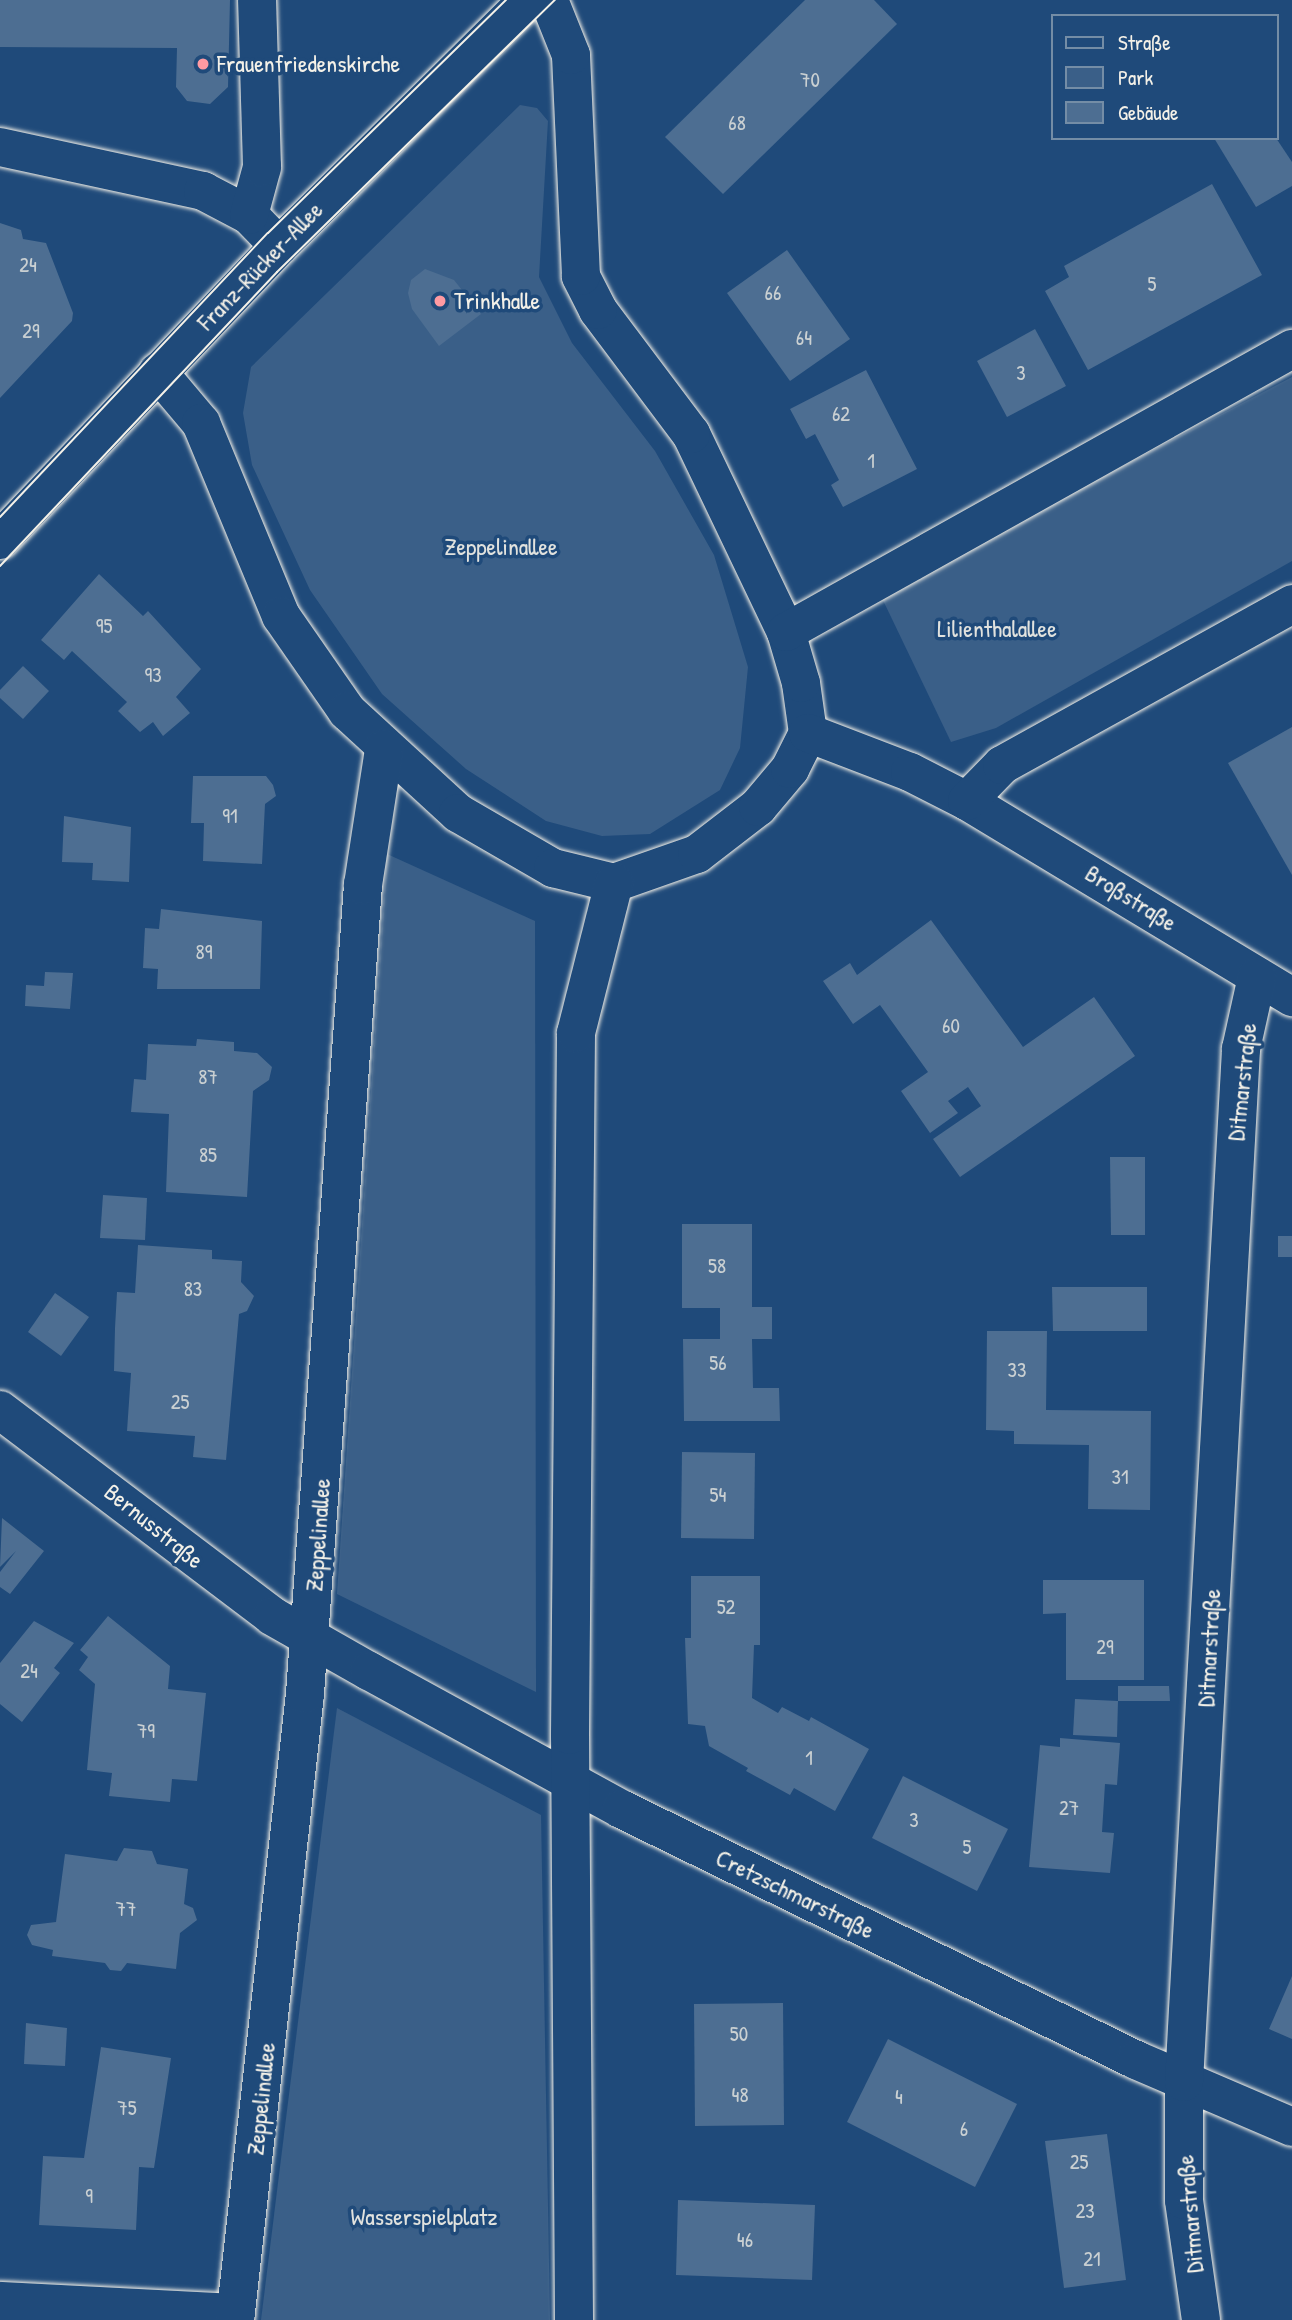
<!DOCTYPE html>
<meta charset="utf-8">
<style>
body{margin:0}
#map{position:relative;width:1292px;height:2320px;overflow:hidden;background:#1f4a7a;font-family:"Patrick Hand",sans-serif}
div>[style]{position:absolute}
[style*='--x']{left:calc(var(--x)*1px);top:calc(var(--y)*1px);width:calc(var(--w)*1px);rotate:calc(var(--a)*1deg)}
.green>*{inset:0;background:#3a5f88}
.building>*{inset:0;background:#4d6e92}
.roads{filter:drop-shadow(0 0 2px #f4f1e8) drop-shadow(0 0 2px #f4f1e8)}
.minor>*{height:38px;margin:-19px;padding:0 19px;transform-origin:19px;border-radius:19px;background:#1f4a7a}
.tram>*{height:2px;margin:-1px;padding:0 1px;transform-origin:1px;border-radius:1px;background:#f4f1e8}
.dots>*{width:19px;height:19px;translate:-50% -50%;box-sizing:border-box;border:4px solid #1f4a7a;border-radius:50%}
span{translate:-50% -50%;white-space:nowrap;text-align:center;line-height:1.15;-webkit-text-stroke:7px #1f4a7a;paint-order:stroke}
.number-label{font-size:21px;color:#cad0d2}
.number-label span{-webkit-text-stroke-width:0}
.poi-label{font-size:24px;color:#f4f1e8}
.left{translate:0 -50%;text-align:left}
.street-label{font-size:24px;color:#f4f1e8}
.park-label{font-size:24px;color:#e1e2de}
.legend{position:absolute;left:1051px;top:14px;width:228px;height:126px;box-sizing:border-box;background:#1f4a7a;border:2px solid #748da6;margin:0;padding:9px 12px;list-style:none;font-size:21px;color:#f4f1e8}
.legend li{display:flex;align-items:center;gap:14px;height:35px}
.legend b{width:35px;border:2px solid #748da6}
</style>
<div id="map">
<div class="green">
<i style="clip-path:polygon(520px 105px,537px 108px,548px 121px,539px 277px,572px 343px,655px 451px,714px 555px,748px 667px,740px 748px,720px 790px,650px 834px,602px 836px,546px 821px,466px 769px,382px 694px,310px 590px,252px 465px,243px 413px,251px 367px)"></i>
<i style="clip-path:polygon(1292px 377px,1292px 561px,996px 728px,951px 742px,880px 594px)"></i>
<i style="clip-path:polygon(387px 854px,535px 921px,536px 1692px,337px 1594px)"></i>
<i style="clip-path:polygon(337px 1708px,541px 1815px,550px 2320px,261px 2320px)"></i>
</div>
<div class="building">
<i style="clip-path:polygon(0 0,230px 0,228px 87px,210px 104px,187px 101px,176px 87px,177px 48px,0 47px)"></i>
<i style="clip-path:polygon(805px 0,874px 0,897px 24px,723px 194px,665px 137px)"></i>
<i style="clip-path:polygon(1214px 138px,1276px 138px,1292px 162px,1292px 186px,1256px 207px)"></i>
<i style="clip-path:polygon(1212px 184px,1262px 275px,1088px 370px,1045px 291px,1069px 277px,1064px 266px)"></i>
<i style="clip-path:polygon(0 223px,21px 230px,23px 239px,46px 243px,73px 313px,72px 321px,0 398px)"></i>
<i style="clip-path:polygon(787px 250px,850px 339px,790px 381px,727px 293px)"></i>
<i style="clip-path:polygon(425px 269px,454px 280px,481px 314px,439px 346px,412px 309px,408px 293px,411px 280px)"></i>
<i style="clip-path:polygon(1035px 329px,1066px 386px,1007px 417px,977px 361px)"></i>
<i style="clip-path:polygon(866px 370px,917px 469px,843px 507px,831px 485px,839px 480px,815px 434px,806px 439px,790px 409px)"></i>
<i style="clip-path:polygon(99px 574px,143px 616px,148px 611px,201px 669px,176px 697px,190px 713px,163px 736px,153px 722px,140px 732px,118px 711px,127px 702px,72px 651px,64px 660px,41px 640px)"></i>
<i style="clip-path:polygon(23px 666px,49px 691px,23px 719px,0 698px,0 690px)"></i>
<i style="clip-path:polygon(1292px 727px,1292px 875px,1228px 763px)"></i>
<i style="clip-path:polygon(193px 776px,266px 776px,273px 785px,276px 796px,265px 804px,262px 864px,203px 861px,204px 823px,191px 823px)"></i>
<i style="clip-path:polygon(64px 816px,131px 827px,129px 882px,92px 880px,93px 863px,62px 862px)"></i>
<i style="clip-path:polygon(161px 909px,262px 921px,260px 989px,157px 989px,158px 969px,143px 968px,145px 928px,159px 929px)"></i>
<i style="clip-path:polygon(931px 920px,1023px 1047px,1094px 997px,1135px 1056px,960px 1177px,933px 1139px,981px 1106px,968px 1087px,948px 1101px,958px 1113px,930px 1133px,901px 1091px,928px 1072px,880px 1005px,853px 1024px,823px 981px,850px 963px,857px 975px)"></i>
<i style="clip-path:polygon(45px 972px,73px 973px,70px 1009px,25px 1006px,26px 985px,44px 986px)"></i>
<i style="clip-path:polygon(197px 1039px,234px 1042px,234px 1051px,257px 1053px,272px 1067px,269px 1080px,253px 1091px,247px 1197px,166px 1192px,169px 1114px,131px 1112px,134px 1079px,146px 1080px,148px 1044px,196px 1046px)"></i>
<i style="clip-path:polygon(1110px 1157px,1145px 1157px,1145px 1235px,1111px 1235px)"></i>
<i style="clip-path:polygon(103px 1195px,147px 1198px,145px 1240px,100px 1238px)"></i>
<i style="clip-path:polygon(682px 1224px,752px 1224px,752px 1307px,772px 1307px,772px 1339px,752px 1339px,753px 1388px,779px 1388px,780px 1421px,684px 1421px,683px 1339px,720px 1339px,720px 1308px,682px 1308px)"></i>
<i style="clip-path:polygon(1278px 1236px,1292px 1236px,1292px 1257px,1278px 1257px)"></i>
<i style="clip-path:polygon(138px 1245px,212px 1250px,212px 1259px,242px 1261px,241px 1282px,254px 1296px,247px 1311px,239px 1314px,226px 1460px,193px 1457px,195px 1436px,127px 1431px,131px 1373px,114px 1371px,115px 1328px,117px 1292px,135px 1293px)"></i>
<i style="clip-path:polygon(1052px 1287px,1147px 1287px,1147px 1331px,1053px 1331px)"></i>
<i style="clip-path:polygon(55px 1293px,89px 1317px,61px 1356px,28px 1332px)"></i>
<i style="clip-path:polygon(987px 1331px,1047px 1331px,1046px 1410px,1151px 1411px,1150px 1510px,1088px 1509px,1089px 1445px,1014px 1444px,1014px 1431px,986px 1430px)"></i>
<i style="clip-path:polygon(682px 1452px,755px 1453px,754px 1539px,681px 1538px)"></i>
<i style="clip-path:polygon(2px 1518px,44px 1551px,10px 1594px,0 1587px,0 1572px,16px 1551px,0 1567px)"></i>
<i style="clip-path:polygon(691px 1576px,760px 1576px,760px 1645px,754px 1645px,752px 1698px,778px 1713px,782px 1707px,809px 1721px,811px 1717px,869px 1749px,835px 1811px,794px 1788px,790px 1795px,746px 1771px,748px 1768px,709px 1746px,705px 1726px,688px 1724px,685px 1638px,691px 1638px)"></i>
<i style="clip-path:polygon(1043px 1580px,1144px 1580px,1144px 1680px,1066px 1680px,1066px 1613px,1043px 1614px)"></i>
<i style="clip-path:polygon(108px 1616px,170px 1666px,168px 1689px,206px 1693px,197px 1781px,172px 1779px,170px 1802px,109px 1796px,112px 1773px,87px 1770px,95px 1684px,79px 1670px,88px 1657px,80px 1650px)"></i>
<i style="clip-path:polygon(34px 1621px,74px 1643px,54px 1668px,60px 1673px,22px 1722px,0 1704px,0 1663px)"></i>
<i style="clip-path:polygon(1118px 1686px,1169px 1686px,1170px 1701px,1118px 1701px)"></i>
<i style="clip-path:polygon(1075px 1699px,1118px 1701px,1117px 1737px,1073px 1735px)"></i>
<i style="clip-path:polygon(1060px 1738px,1120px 1743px,1117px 1785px,1105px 1784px,1102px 1832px,1114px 1833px,1110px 1873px,1029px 1867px,1040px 1745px,1060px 1747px)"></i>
<i style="clip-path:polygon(903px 1776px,1008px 1829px,977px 1891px,872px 1838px)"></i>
<i style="clip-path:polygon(124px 1848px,152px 1851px,157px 1864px,188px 1869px,184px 1904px,193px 1908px,197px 1920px,180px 1933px,176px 1969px,127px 1963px,121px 1971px,110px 1970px,105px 1963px,52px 1956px,53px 1950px,32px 1945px,27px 1935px,31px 1925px,56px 1922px,65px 1854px,117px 1861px)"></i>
<i style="clip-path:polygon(1292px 1976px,1292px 2039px,1269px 2029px)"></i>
<i style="clip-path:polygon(783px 2003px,784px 2125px,695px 2126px,694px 2004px)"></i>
<i style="clip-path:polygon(26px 2023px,67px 2028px,65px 2066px,24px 2064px)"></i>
<i style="clip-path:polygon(888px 2039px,1017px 2104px,975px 2187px,847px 2122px)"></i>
<i style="clip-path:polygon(101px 2047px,171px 2058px,154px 2168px,139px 2167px,136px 2230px,39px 2225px,43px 2156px,84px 2158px)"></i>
<i style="clip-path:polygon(1107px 2134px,1126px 2280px,1064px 2288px,1045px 2141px)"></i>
<i style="clip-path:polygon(678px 2200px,815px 2205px,812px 2280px,676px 2275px)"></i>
</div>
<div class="roads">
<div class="minor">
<i style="--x:0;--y:147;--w:208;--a:12.2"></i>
<i style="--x:203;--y:191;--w:52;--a:27.6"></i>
<i style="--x:249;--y:215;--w:43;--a:45.9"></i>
<i style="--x:249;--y:215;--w:50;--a:-74.8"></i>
<i style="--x:262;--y:167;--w:167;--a:-91.7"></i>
<i style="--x:158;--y:372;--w:67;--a:49.9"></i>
<i style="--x:201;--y:423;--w:209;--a:67.5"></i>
<i style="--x:281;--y:616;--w:116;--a:55.2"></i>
<i style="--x:347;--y:711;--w:151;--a:42.6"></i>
<i style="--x:458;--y:813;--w:110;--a:30.1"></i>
<i style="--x:553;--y:868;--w:63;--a:13.8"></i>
<i style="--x:614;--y:883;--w:88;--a:-19.3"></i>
<i style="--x:697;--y:854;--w:77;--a:-37.6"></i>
<i style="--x:758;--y:807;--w:50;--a:-49.9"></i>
<i style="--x:790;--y:769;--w:40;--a:-63.4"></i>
<i style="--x:808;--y:733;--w:50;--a:-98"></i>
<i style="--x:801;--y:683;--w:53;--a:-106.4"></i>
<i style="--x:786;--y:632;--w:220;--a:-115.6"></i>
<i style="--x:691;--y:434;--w:155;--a:-126.9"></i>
<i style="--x:598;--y:310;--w:38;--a:-117"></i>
<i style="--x:581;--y:276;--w:221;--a:-92.6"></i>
<i style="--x:571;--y:55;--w:59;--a:-111.8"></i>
<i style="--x:0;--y:540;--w:405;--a:-46.5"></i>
<i style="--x:279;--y:246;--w:350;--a:-44.7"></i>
<i style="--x:786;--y:632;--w:580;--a:-29.22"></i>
<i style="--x:808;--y:733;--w:109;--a:20.9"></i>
<i style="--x:910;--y:772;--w:64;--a:27"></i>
<i style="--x:967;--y:801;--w:380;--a:31.1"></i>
<i style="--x:967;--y:801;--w:50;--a:-45.8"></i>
<i style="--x:1002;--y:765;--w:332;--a:-29"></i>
<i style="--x:0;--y:1410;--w:341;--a:37.1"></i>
<i style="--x:272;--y:1616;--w:112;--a:29.6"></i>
<i style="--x:369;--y:1671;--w:287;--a:28.7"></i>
<i style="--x:621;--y:1809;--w:573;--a:25.98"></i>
<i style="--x:1136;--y:2060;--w:170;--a:23.2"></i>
<i style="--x:0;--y:2301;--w:236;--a:2.9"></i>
<i style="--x:235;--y:2320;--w:630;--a:-83.62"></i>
<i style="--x:305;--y:1694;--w:811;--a:-85.9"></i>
<i style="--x:363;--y:885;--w:138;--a:-81.2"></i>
<i style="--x:574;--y:2320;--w:585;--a:-90.39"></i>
<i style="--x:570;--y:1735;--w:702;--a:-89.51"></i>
<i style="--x:576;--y:1033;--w:155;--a:-75.8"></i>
<i style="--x:1201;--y:2320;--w:121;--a:-98.1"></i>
<i style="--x:1184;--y:2200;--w:118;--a:-90"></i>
<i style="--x:1184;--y:2082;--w:1035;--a:-86.84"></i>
<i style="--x:1241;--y:1049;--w:74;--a:-77.5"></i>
</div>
</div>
<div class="tram">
<i style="--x:0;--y:517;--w:390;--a:-46.7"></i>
<i style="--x:268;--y:233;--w:333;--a:-44.4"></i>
<i style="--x:0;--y:566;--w:404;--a:-46.7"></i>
<i style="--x:277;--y:272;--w:389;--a:-44.4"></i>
</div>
<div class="dots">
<i style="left:203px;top:64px;background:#ff9aa2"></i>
<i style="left:440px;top:301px;background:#ff9aa2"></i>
</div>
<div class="number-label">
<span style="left:810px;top:80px">70</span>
<span style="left:737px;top:123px">68</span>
<span style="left:28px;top:265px">24</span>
<span style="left:1152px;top:284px">5</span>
<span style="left:773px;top:293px">66</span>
<span style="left:31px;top:331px">29</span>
<span style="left:804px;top:338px">64</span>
<span style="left:1021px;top:373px">3</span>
<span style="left:841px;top:414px">62</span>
<span style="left:871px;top:461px">1</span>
<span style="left:104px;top:626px">95</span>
<span style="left:153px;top:675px">93</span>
<span style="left:230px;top:816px">91</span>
<span style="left:204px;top:952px">89</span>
<span style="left:951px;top:1026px">60</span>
<span style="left:208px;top:1077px">87</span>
<span style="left:208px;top:1155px">85</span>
<span style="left:717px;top:1266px">58</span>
<span style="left:193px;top:1289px">83</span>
<span style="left:718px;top:1363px">56</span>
<span style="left:1017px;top:1370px">33</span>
<span style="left:180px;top:1402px">25</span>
<span style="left:1120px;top:1477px">31</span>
<span style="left:718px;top:1495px">54</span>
<span style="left:726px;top:1607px">52</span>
<span style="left:1105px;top:1647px">29</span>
<span style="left:29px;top:1671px">24</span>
<span style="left:146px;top:1731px">79</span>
<span style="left:809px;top:1758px">1</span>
<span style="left:1069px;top:1808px">27</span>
<span style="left:914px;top:1820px">3</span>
<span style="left:967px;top:1847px">5</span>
<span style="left:126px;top:1909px">77</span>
<span style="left:739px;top:2034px">50</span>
<span style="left:740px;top:2095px">48</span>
<span style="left:899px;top:2097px">4</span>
<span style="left:127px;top:2108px">75</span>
<span style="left:964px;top:2129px">6</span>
<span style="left:1079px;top:2162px">25</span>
<span style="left:89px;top:2196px">9</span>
<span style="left:1085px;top:2211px">23</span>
<span style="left:745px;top:2240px">46</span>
<span style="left:1092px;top:2259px">21</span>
</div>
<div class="poi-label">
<span class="left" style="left:217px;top:64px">Frauenfriedenskirche</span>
<span class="left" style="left:454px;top:301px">Trinkhalle</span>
</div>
<div class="street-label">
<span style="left:260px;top:266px;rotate:-46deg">Franz-Rücker-Allee</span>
<span style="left:1131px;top:898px;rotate:32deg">Broßstraße</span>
<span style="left:1242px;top:1082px;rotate:-84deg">Ditmarstraße</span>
<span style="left:154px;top:1526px;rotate:39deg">Bernusstraße</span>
<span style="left:318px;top:1535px;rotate:-86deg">Zeppelinallee</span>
<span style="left:1209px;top:1648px;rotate:-87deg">Ditmarstraße</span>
<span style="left:795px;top:1894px;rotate:26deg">Cretzschmarstraße</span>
<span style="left:261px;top:2099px;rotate:-84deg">Zeppelinallee</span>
<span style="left:1190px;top:2214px;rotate:-95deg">Ditmarstraße</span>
</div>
<div class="park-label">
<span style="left:501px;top:547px">Zeppelinallee</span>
<span style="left:997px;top:629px">Lilienthalallee</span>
<span style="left:424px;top:2217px">Wasserspielplatz</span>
</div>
<ul class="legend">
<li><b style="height:9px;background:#1f4a7a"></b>Straße</li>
<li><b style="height:19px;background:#3a5f88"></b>Park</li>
<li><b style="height:19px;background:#4d6e92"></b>Gebäude</li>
</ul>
</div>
